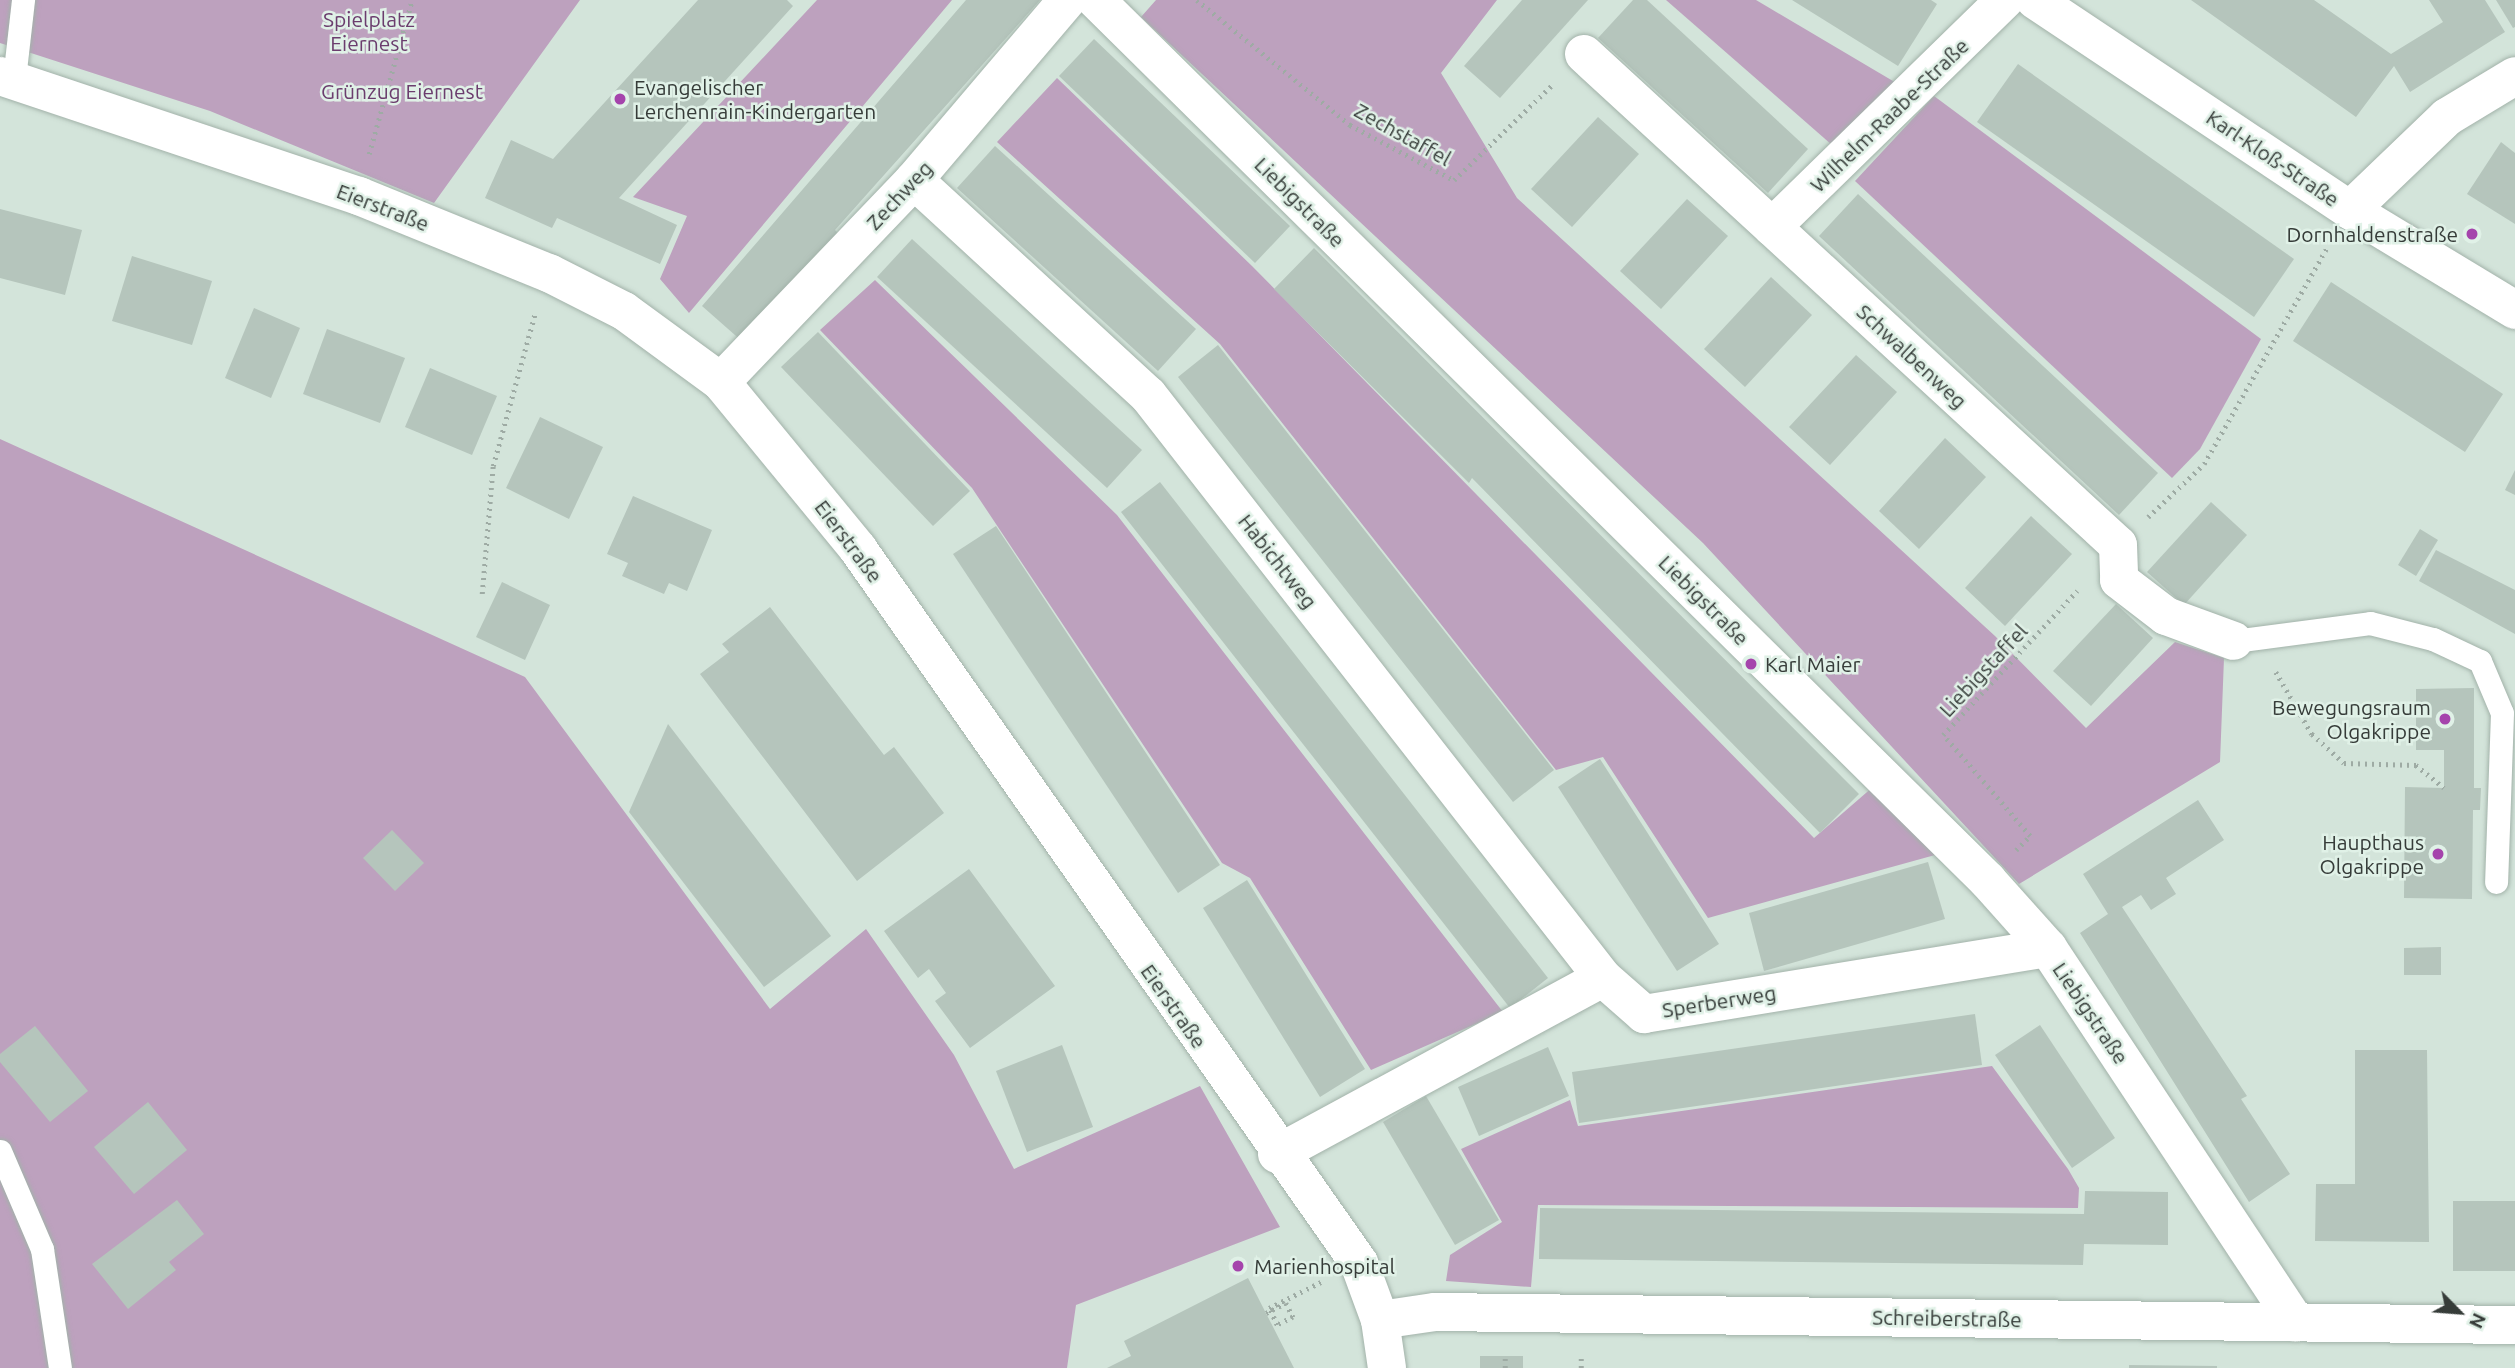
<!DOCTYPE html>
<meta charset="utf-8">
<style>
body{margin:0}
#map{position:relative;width:2515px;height:1368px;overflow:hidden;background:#d3e4da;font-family:Ubuntu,sans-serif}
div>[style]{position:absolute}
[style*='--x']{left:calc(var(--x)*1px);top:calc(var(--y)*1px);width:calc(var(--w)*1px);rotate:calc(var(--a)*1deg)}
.green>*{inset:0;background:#bda1be}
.building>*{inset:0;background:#b5c5bc}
.path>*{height:4.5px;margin-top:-2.25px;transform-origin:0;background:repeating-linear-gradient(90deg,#9eaba4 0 2px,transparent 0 7px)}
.roads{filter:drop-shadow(0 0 2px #a2b2a9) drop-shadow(0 0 2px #a2b2a9)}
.lane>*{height:23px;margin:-11.5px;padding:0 11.5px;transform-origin:11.5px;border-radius:11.5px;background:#fff}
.street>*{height:38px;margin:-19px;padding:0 19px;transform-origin:19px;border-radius:19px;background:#fff}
.secondary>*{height:38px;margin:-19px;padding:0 19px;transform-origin:19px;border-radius:19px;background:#fff}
.dots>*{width:19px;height:19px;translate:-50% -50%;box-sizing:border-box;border:4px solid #e0f1e7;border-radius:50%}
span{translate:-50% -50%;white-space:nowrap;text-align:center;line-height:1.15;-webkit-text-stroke:5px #e0f1e7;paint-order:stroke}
.park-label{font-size:21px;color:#6b3d6e}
.poi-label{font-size:21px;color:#363c39}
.left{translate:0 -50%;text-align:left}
.right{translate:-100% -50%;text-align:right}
.street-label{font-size:21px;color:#363c39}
.north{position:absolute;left:2424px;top:1277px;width:70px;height:70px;-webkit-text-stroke:5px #e0f1e7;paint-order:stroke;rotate:115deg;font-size:19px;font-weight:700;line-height:28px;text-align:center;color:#363c39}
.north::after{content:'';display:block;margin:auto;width:24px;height:32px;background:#363c39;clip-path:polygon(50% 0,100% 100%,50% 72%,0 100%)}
</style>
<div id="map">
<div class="green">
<i style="clip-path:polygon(0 0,580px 0,434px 203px,210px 111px,0 43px)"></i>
<i style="clip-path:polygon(817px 0,952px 0,689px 313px,660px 279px,687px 216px,633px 197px)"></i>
<i style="clip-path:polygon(1156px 0,1497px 0,1441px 73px,1517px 198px,1995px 636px,2086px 728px,2175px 642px,2224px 658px,2220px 762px,2019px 884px,1703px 543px,1141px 17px)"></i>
<i style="clip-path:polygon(1666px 0,1756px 0,1898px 84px,1832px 145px)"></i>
<i style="clip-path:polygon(1057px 78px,1252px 266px,1814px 838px,1874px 786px,1935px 855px,1708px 918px,1603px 757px,1556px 770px,1220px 344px,997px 142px)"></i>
<i style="clip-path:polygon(1934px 96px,2261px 339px,2200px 449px,2172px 478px,1855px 181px)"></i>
<i style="clip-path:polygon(875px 280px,1117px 515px,1503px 1012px,1371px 1070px,1250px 878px,1222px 863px,972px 488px,820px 330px)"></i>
<i style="clip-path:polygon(0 439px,525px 677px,770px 1009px,866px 929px,954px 1055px,1014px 1169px,1200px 1086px,1280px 1227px,1076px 1305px,1067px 1368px,0 1368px)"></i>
<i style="clip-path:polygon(1992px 1066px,2068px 1169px,2079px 1188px,2078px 1208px,1538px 1205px,1531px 1287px,1446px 1281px,1450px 1255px,1502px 1222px,1461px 1149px,1570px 1100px,1578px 1126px)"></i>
</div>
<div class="building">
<i style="clip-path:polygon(698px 0,787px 0,793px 6px,619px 198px,677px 225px,660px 264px,557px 218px,552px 228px,485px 198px,511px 140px,553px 159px)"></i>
<i style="clip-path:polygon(966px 0,1040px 0,835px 230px,840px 235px,744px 343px,702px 306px)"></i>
<i style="clip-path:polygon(1522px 0,1588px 0,1500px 98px,1464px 66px)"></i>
<i style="clip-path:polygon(1633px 0,1647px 0,1808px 149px,1768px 193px,1598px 38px)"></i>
<i style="clip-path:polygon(1792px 0,1931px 0,1937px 4px,1898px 66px)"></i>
<i style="clip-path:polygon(2191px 0,2314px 0,2391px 54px,2443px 22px,2429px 0,2485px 0,2505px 32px,2410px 92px,2394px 66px,2356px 117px)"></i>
<i style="clip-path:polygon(2496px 0,2515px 0,2515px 27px,2513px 28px)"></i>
<i style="clip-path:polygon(1094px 39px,1290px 226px,1255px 263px,1059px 76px)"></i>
<i style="clip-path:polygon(2018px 64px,2294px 259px,2254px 317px,1977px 122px)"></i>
<i style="clip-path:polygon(1598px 117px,1639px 154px,1572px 227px,1531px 189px)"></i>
<i style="clip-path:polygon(2501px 142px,2515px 153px,2515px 224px,2467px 194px)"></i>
<i style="clip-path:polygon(995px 146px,1196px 329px,1158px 371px,957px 188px)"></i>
<i style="clip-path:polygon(1858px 194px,2158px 473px,2119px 515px,1819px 236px)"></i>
<i style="clip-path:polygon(1687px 199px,1728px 236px,1661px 309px,1620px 271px)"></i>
<i style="clip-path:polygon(0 209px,82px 230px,65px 295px,0 278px)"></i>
<i style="clip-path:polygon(912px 239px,1142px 450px,1107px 488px,877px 277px)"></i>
<i style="clip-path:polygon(1314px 248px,1859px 794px,1820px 833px,1472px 478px,1469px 483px,1274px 289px)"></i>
<i style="clip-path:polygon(132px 256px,212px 281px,192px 345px,112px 321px)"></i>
<i style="clip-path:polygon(1771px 277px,1812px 315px,1745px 387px,1704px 349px)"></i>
<i style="clip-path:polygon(2331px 282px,2503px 394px,2465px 452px,2293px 341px)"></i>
<i style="clip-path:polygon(254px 308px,300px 328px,271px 398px,225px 378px)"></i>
<i style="clip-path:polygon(327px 329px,405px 358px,380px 423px,303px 394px)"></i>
<i style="clip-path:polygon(818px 332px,970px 491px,933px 526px,781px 367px)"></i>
<i style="clip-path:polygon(1218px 345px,1554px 770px,1513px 802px,1178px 377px)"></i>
<i style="clip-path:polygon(1856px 355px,1897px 392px,1830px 465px,1789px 427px)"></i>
<i style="clip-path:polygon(430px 368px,497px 396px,472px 455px,405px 427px)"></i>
<i style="clip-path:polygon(540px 417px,603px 447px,569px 519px,506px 488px)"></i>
<i style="clip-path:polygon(1945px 438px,1986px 477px,1919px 549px,1879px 511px)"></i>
<i style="clip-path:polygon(2515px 470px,2515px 495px,2505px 490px)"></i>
<i style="clip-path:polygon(1160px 482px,1548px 978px,1510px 1008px,1121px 512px)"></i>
<i style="clip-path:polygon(633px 496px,712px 530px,687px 591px,669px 583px,664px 594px,622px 576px,628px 563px,607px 554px)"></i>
<i style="clip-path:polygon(2211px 502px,2247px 535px,2184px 605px,2147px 572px)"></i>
<i style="clip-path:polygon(2031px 516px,2072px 554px,2005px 626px,1965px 588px)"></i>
<i style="clip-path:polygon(996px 526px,1220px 865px,1178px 893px,953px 554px)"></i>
<i style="clip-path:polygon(2420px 529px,2438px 540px,2416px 576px,2398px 565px)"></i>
<i style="clip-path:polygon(2436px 550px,2515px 590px,2515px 634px,2419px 581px)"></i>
<i style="clip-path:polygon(502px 582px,550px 605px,525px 660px,476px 637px)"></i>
<i style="clip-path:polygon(2116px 604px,2153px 638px,2091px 706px,2053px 671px)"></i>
<i style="clip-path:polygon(770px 607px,884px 755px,894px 747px,944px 813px,857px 881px,700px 674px,729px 652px,722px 644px)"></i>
<i style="clip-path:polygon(2474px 688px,2474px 788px,2481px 788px,2480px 810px,2473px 810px,2472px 899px,2404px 898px,2405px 787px,2444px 788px,2444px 750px,2416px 750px,2416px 689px)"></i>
<i style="clip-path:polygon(668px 724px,831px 936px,764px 987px,629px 812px)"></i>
<i style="clip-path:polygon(1600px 759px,1719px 944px,1677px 971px,1558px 787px)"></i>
<i style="clip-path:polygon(2198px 800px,2224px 840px,2166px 878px,2176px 894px,2151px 910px,2141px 895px,2122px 907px,2247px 1096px,2241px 1099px,2290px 1174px,2249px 1202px,2080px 933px,2108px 914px,2083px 874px)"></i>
<i style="clip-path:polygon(392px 830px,424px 863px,395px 891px,363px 858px)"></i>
<i style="clip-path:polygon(1928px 862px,1945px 919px,1764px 971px,1749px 913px)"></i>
<i style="clip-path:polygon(969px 869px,1055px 986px,970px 1048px,935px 1001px,946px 993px,929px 969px,918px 978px,884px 931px)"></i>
<i style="clip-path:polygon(1247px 880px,1365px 1069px,1320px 1097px,1203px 908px)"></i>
<i style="clip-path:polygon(2441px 947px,2441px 975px,2404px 975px,2404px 948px)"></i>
<i style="clip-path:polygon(1975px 1014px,1982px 1065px,1579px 1123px,1572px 1072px)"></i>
<i style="clip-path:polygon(2040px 1025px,2115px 1138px,2072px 1168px,1995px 1055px)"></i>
<i style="clip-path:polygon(35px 1026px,88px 1091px,50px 1122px,0 1062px,0 1054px)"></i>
<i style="clip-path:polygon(1062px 1045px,1093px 1127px,1027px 1152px,996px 1071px)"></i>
<i style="clip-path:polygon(1548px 1047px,1569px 1096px,1479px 1136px,1458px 1087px)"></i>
<i style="clip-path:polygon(2355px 1050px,2427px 1050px,2429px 1242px,2315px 1241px,2316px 1184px,2355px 1184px)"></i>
<i style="clip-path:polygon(1426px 1096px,1499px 1220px,1455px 1245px,1383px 1122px)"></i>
<i style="clip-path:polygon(148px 1102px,187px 1150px,134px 1194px,94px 1147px)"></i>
<i style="clip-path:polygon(2085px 1191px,2168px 1192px,2168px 1245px,2084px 1244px,2083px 1265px,1539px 1259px,1540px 1208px,2084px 1214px)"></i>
<i style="clip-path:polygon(177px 1200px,204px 1234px,169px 1262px,176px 1270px,128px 1309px,92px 1264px)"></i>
<i style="clip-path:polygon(2453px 1201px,2515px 1201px,2515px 1271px,2453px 1271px)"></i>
<i style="clip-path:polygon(1248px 1278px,1294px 1368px,1107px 1368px,1131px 1356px,1124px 1341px)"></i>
<i style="clip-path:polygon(1480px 1356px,1523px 1356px,1523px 1368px,1480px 1368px)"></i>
<i style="clip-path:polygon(2129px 1365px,2217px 1366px,2217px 1368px,2129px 1368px)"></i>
</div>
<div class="path">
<i style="--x:1197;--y:0;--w:198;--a:39.2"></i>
<i style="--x:1350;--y:125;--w:118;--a:27.9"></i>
<i style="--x:1454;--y:180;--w:139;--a:-44.1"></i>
<i style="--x:369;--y:154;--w:160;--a:-74.4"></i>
<i style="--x:2148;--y:517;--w:77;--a:-43.4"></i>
<i style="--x:2204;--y:464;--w:251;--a:-60.4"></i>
<i style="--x:482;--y:594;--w:128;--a:-85.1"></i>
<i style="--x:493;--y:466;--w:158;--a:-74.6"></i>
<i style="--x:2276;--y:672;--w:72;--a:59.9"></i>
<i style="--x:2312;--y:734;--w:43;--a:42.2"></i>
<i style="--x:2344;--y:763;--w:72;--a:1.6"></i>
<i style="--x:2416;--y:765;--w:36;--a:39"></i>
<i style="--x:2016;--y:850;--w:20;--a:-45"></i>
<i style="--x:2030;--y:836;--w:133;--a:-130.7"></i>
<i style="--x:1943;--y:735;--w:197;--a:-47.1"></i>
<i style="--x:1266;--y:1313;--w:22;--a:-27"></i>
<i style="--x:1286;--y:1303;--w:16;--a:63"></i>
<i style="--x:1293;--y:1317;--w:18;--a:153"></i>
<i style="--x:1277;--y:1325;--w:19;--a:-115"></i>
<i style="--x:1269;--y:1308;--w:58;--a:-26.6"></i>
<i style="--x:1505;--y:1368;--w:12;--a:-90"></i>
<i style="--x:1581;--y:1368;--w:12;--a:-90"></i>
</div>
<div class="roads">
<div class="lane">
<i style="--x:14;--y:79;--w:80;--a:-83.5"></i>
<i style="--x:2234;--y:641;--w:137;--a:-7.5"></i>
<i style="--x:2370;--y:623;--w:65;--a:14.3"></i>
<i style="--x:2433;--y:639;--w:52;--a:25.1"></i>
<i style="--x:2480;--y:661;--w:56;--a:67.1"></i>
<i style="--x:2502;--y:713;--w:169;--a:92"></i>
<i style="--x:0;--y:1151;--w:107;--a:66.8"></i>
<i style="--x:42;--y:1249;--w:120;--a:81.4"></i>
</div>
<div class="street">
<i style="--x:1096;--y:0;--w:1254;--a:44.64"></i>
<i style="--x:1988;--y:881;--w:90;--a:48.2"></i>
<i style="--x:2048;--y:948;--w:449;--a:56.5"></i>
<i style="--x:1584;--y:54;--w:725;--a:42.6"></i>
<i style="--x:2118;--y:545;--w:35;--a:88"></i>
<i style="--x:2119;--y:580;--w:59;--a:37.5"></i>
<i style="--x:2166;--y:616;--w:72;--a:20.2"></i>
<i style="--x:0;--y:76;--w:379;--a:18.5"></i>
<i style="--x:359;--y:196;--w:205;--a:22.1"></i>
<i style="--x:549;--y:273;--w:84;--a:26.9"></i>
<i style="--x:624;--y:311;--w:120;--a:36.2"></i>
<i style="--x:721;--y:382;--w:216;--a:50.6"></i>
<i style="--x:858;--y:549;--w:872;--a:54.94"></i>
<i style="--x:1359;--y:1263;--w:61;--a:69.8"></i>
<i style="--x:1380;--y:1320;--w:49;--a:81.7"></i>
<i style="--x:914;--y:180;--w:318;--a:42.6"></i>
<i style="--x:1148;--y:395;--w:740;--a:52.03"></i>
<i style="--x:2350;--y:210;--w:134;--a:-43.8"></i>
<i style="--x:2447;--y:117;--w:79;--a:-31.1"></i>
<i style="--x:1772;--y:227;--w:325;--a:-44.3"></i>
<i style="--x:721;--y:382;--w:279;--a:-46.3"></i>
<i style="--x:914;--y:180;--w:236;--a:-49.6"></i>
<i style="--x:1277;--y:1154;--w:370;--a:-28.4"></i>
<i style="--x:1603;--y:978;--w:55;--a:41.3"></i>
<i style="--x:1644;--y:1014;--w:409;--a:-9.3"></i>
<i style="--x:1380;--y:1320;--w:56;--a:-8.3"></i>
<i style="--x:1435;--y:1312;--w:1080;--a:0.69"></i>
</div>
<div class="secondary">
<i style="--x:2035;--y:0;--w:379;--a:33.7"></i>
<i style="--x:2350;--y:210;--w:193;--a:31.2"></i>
</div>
</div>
<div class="dots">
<i style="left:620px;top:99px;background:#a544ac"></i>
<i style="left:2472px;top:234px;background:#a544ac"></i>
<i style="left:1751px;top:664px;background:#a544ac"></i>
<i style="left:2445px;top:719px;background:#a544ac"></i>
<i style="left:2438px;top:854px;background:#a544ac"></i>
<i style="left:1238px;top:1266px;background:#a544ac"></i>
</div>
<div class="park-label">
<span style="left:369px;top:31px">Spielplatz<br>Eiernest</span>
<span style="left:402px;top:91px">Grünzug Eiernest</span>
</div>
<div class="poi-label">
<span class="left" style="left:634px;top:99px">Evangelischer<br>Lerchenrain-Kindergarten</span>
<span class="right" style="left:2458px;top:234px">Dornhaldenstraße</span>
<span class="left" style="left:1765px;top:664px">Karl Maier</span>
<span class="right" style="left:2431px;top:719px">Bewegungsraum<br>Olgakrippe</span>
<span class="right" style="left:2424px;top:854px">Haupthaus<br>Olgakrippe</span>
<span class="left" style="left:1254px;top:1266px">Marienhospital</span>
</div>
<div class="street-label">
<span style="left:1889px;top:115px;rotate:-44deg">Wilhelm-Raabe-Straße</span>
<span style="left:1403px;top:134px;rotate:29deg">Zechstaffel</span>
<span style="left:2273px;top:158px;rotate:34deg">Karl-Kloß-Straße</span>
<span style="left:899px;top:195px;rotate:-47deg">Zechweg</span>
<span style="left:1300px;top:202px;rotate:45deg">Liebigstraße</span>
<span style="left:383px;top:207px;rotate:21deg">Eierstraße</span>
<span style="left:1912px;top:356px;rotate:43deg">Schwalbenweg</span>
<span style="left:849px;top:541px;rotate:53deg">Eierstraße</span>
<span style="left:1278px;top:561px;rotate:52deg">Habichtweg</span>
<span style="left:1704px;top:600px;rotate:45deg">Liebigstraße</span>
<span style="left:1983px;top:670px;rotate:-47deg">Liebigstaffel</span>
<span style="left:1719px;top:1001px;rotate:-9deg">Sperberweg</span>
<span style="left:1174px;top:1006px;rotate:55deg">Eierstraße</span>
<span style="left:2091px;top:1013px;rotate:56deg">Liebigstraße</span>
<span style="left:1947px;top:1318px;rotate:1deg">Schreiberstraße</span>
</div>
<div class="north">N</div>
</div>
